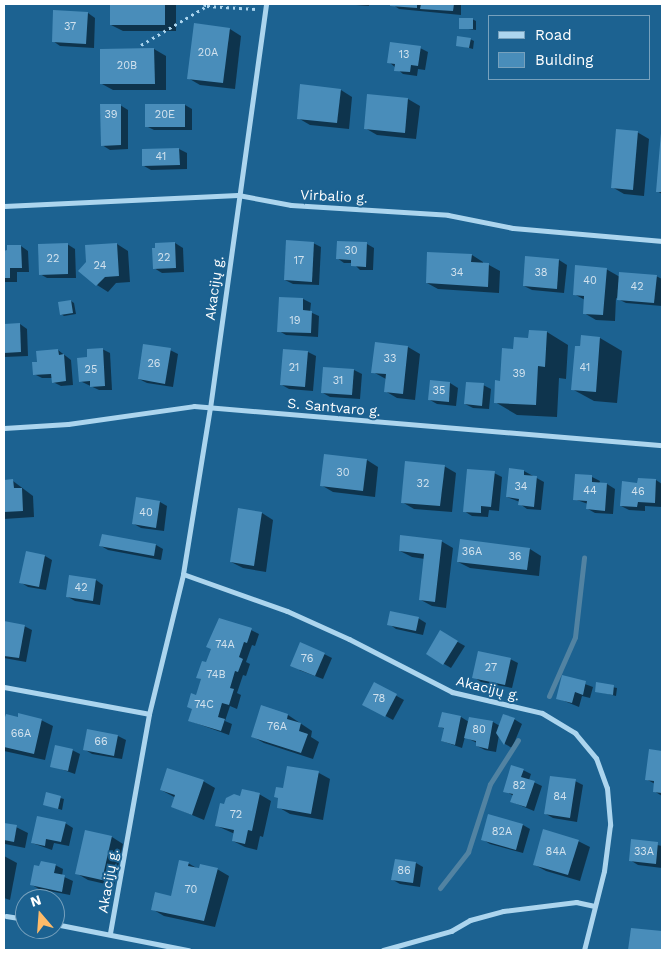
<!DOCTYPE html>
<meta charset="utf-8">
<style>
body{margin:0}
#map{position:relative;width:666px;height:954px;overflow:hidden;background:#1c6291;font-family:"Work Sans",sans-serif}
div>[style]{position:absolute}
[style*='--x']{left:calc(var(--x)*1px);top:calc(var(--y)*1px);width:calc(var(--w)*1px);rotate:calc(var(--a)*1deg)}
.shadow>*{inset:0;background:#0007}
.stream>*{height:5px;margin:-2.5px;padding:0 2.5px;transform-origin:2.5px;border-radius:2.5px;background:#5283a2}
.building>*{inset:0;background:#498dba}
.path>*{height:3px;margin-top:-1.5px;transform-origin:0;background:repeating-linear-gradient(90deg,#acd5ee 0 2.5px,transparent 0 6.5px)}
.street>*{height:5px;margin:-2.5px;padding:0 2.5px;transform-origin:2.5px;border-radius:2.5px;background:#acd5ee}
span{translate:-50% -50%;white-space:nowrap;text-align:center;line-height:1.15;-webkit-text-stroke:4px #1c6291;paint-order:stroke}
.number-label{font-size:11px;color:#d2e2ee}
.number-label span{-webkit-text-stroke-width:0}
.street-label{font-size:14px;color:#fff}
.frame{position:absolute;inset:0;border:5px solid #fff;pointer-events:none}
.legend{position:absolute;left:488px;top:15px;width:162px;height:65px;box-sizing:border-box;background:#1c6291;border:1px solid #77a1bd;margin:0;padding:6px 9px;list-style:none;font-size:15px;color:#fff}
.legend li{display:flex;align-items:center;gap:10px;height:25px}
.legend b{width:25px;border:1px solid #77a1bd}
.north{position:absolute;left:15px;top:889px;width:50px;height:50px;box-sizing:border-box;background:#1c6291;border:1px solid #77a1bd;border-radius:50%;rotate:342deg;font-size:14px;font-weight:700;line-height:20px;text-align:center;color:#fff}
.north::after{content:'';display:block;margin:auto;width:18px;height:22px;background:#febb69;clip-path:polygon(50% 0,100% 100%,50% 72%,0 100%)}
</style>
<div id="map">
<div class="shadow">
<i style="clip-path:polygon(111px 4px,176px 4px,176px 31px,123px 31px,111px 25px)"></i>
<i style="clip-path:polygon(353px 4px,369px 4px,369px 6px,356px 5px)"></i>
<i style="clip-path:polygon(392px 4px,459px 4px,461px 5px,461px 15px,399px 9px)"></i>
<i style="clip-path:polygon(88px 13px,95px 18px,94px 48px,60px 46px,53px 41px)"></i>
<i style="clip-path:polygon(472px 19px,476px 21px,476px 30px,461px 28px)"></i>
<i style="clip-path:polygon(230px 29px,241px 36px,235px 89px,200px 85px,188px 78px)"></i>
<i style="clip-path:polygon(470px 39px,474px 41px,473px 49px,458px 45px)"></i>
<i style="clip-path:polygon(420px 48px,428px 52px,425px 70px,418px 69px,417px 76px,403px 74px,389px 62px)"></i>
<i style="clip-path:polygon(154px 49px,166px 56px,166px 90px,113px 90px,102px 84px)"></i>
<i style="clip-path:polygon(341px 90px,352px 97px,349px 129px,310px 125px,298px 118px)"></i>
<i style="clip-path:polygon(408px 99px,420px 106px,416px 139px,377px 135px,365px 128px)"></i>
<i style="clip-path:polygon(120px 105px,128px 110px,128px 149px,110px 150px,102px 145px)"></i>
<i style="clip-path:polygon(185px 105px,192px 109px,192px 130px,154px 130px,146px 126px)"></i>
<i style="clip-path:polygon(637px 132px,649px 139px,644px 196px,624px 194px,612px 187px)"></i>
<i style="clip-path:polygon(662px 134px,662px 194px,657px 191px)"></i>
<i style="clip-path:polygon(179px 149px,187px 153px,187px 169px,151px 170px,144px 166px)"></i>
<i style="clip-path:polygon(175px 243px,183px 248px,184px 272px,162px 273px,154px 268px)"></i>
<i style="clip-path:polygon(313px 243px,321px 247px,319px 285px,293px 284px,285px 280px)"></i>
<i style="clip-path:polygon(67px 244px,75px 249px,76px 278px,47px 278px,40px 274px)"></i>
<i style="clip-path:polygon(117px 244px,128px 251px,130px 282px,116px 283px,108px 292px,97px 285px)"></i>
<i style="clip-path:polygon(367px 244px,374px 248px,373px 270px,360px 270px,353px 263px,344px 263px,337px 258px)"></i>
<i style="clip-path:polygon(21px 246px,28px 251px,29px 272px,17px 272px,17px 282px,4px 282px,4px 252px)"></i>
<i style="clip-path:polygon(472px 255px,483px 262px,483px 264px,489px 265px,500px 271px,499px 293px,438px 289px,427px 283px)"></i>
<i style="clip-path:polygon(559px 260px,567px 265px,564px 293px,532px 290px,524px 286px)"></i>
<i style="clip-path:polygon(606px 269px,620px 277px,656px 276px,662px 279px,662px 306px,626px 303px,616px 298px,615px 321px,596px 320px,584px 313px,585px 300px,574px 294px)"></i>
<i style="clip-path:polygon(303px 299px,311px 303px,310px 312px,319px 316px,318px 337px,286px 335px,279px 331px)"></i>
<i style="clip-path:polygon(71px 301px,74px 303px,76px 314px,64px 316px,61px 314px)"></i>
<i style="clip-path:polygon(20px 324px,27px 329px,28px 356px,4px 357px,4px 325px)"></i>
<i style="clip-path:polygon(547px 332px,568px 345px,566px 379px,559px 378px,557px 417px,517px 415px,495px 402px,502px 382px,515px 350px)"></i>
<i style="clip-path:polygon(582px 336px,600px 338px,622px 351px,617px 403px,594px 401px,572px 389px)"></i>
<i style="clip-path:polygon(376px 344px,408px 347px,420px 354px,415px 400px,397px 398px,385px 391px,386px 379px,373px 372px)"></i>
<i style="clip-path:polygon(102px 349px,110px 353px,112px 390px,99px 390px,80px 381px,88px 358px)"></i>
<i style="clip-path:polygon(58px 350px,71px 360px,73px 385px,61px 386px,53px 382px,53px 378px,42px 378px,34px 374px,38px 363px)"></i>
<i style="clip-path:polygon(170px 350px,178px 354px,173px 387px,147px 383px,139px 379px)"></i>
<i style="clip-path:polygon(284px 350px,308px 352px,316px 356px,313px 391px,289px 389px,282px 385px)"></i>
<i style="clip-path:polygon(324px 368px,354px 370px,362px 374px,360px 399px,330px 397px,323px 393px)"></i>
<i style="clip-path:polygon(431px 382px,450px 383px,458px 388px,456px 406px,437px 404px,430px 400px)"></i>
<i style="clip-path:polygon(483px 385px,491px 389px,489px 409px,473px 408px,465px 404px)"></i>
<i style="clip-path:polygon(367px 460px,378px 467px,375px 497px,333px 492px,321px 485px)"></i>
<i style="clip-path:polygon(444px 466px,456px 473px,452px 512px,414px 509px,402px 502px)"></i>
<i style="clip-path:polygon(524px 471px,544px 482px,541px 510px,527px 509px,520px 504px,520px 502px,507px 497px)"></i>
<i style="clip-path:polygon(494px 473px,502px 477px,499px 511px,489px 510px,488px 517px,472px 516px,464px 511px)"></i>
<i style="clip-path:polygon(592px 477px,600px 481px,599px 484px,607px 484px,615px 489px,613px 514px,595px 513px,588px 509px,588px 504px,574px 499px)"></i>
<i style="clip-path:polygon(656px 480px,662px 484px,662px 507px,645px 506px,645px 511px,629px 510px,621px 506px,639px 484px)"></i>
<i style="clip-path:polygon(4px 481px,13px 481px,33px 496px,34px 517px,4px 519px)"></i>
<i style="clip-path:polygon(160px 502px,167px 506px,164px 531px,141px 528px,134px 524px)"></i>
<i style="clip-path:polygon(262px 513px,273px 520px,266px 572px,243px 568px,231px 562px)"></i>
<i style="clip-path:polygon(441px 541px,453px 548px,446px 608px,432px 606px,421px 600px,425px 559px,412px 557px,400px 551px)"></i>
<i style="clip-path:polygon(156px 545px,163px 549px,161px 560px,108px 550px,101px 546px)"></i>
<i style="clip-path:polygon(530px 549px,541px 556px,539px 576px,470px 568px,458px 562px)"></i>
<i style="clip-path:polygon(45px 556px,52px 560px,46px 590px,28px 587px,20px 582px)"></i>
<i style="clip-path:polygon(96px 580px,103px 585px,100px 605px,75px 601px,68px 597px)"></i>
<i style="clip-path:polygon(418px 618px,426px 623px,423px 635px,396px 629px,389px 624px)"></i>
<i style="clip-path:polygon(4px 622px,24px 626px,32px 630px,26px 662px,4px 658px)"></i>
<i style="clip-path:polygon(251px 630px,259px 634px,255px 646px,252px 645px,246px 662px,250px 664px,246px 676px,243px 675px,237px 693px,241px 695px,237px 709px,230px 706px,225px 721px,232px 724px,229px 735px,190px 721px,202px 680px,198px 677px,207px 664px)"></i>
<i style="clip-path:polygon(440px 632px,465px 646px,451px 668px,427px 654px)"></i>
<i style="clip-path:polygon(324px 654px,332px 658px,323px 679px,299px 670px)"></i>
<i style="clip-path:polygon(510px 659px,518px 663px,512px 688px,481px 682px,474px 677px)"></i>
<i style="clip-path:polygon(563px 676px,593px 687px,590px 698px,582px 696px,579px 707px,557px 698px)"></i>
<i style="clip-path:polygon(375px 684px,404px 700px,393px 720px,364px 704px)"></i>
<i style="clip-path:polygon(597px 684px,617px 688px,616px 696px,596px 691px)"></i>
<i style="clip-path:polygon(443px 713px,461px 717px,469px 722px,470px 718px,493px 722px,500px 726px,514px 719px,522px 724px,512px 748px,505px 744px,499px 735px,496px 752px,485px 750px,477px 746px,477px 743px,465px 737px,462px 748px,442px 741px,445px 729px,440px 727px)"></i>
<i style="clip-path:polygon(288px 715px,312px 731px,311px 737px,319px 742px,313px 759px,264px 743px,253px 737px)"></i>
<i style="clip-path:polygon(19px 718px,41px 720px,53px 726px,45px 760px,4px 751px,4px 722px)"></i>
<i style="clip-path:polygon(88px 730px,118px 736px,126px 740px,122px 759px,92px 754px,84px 749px)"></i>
<i style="clip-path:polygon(72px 750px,80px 754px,75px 774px,52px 766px)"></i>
<i style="clip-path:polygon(650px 751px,662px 752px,662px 796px,654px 791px,655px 784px,646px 779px)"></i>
<i style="clip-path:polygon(523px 770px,531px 774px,529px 780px,542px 786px,534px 811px,512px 802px,514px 796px,505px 791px)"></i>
<i style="clip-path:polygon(319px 773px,330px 779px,323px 820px,290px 814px,278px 807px,284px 790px)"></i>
<i style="clip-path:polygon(203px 781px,215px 788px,204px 820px,173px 807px,176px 798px,161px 790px)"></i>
<i style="clip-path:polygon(575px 781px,583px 785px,577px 822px,553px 818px,546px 814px)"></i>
<i style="clip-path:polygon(47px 794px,64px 799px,62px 810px,44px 804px)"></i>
<i style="clip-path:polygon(259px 794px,271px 801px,263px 837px,260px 836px,257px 850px,245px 847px,233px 841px,235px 834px,217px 826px,225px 806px,241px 797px)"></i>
<i style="clip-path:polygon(65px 823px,73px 828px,69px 846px,54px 843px,52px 850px,32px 843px)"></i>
<i style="clip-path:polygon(4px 824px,16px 827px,28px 833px,25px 848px,5px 844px,4px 852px)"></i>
<i style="clip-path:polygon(523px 825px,530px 829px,523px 853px,490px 844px,482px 839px)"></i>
<i style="clip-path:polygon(86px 831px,112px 837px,123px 844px,114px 886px,88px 880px,76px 873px)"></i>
<i style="clip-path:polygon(632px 840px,662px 846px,662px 868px,638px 865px,630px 860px)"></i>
<i style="clip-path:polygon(578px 841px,590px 847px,580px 881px,546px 871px,535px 865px)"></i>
<i style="clip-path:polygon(4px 856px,17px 863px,10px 900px,4px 898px)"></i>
<i style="clip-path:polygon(188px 863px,200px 870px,217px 869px,229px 876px,215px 927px,164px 916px,152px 909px,172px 897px)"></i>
<i style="clip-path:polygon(416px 863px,423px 867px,420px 887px,400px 884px,393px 880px)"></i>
<i style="clip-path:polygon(55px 865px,63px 869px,62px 876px,73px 881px,70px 895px,39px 889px,32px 885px)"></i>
<i style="clip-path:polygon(632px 929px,662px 933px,662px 950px,629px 950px)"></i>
</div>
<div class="stream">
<i style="--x:549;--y:696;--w:64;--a:-66.2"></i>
<i style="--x:575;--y:637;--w:80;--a:-83.5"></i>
<i style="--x:440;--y:888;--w:46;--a:-52.1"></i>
<i style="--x:468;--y:852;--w:71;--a:-72.1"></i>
<i style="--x:490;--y:784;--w:52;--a:-57.5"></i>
</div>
<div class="building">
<i style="clip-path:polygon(110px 4px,165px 4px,165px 25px,110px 25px)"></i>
<i style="clip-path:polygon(390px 4px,417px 4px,417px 8px,390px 6px)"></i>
<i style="clip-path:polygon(421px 4px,454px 4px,453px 11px,420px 9px)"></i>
<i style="clip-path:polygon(53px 10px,88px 12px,86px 44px,52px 42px)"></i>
<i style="clip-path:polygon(459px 18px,473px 18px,473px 29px,459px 29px)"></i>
<i style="clip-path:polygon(194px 23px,230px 28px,223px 83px,187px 79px)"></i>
<i style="clip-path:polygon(457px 36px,471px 38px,469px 48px,456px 46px)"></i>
<i style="clip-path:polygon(390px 42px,421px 46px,418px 66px,411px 65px,410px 72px,394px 71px,395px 64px,387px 63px)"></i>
<i style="clip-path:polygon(154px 48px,155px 84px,100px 84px,100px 49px)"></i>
<i style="clip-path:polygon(300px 84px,341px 89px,337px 123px,297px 119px)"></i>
<i style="clip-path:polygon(367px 94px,408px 98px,405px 133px,364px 129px)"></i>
<i style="clip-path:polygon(100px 104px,121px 104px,121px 145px,101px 146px)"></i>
<i style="clip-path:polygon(145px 104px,185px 104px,185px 127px,145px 127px)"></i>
<i style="clip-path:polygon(616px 129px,638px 131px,633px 190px,611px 188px)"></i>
<i style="clip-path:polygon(661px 133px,662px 133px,662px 192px,656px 192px)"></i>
<i style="clip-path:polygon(179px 148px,180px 165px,142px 166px,142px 149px)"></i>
<i style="clip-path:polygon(286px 240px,314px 242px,312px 282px,284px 280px)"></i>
<i style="clip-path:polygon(337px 241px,367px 242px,366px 267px,351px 266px,351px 260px,336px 259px)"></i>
<i style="clip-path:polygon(175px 242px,176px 268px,153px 269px,152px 248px,155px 248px,155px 243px)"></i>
<i style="clip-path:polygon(68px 243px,68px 274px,39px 275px,38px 244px)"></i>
<i style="clip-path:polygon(117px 243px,119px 276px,105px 277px,96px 286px,78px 271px,86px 262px,85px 245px)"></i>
<i style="clip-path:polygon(7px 245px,21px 245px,22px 268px,10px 268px,10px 278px,4px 278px,4px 251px,7px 250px)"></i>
<i style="clip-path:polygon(427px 252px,472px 254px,471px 262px,489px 263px,488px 287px,426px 283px)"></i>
<i style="clip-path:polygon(525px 256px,559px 259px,557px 289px,523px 286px)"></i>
<i style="clip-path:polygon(575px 265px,607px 268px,603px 315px,583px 314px,584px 296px,573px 295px)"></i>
<i style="clip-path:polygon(619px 272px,657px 275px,654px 303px,617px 300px)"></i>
<i style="clip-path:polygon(279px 297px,303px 298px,303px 310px,312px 311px,311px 333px,277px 332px)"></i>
<i style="clip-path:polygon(71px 300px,73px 313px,60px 315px,58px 302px)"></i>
<i style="clip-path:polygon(20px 323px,21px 352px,4px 353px,4px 324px)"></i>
<i style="clip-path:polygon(529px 330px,547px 331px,545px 367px,538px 366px,536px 405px,494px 403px,495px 380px,500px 381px,502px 348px,513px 349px,514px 337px,528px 338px)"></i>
<i style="clip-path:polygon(581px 335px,600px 337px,596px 392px,571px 390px,575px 346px,580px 346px)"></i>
<i style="clip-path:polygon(375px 342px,408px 346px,403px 394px,384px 392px,386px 374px,371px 373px)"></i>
<i style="clip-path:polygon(143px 344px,171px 348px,165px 384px,138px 379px)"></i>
<i style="clip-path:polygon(103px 348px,105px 386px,90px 387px,90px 381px,79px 382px,77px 358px,87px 357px,87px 349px)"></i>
<i style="clip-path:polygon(58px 349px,59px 355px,64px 354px,66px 381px,52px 383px,51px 374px,33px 375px,32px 362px,37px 362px,36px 351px)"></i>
<i style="clip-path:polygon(283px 349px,308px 351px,305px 387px,280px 385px)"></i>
<i style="clip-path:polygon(323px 367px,354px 369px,352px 395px,321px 393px)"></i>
<i style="clip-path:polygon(430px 380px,450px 382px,449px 402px,428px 400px)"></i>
<i style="clip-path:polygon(466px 382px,484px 383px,482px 406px,464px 404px)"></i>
<i style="clip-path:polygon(324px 454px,367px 459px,363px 491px,320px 486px)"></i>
<i style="clip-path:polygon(405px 461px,445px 465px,440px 506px,401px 503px)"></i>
<i style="clip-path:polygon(509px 468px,524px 470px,524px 475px,537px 476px,534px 507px,518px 505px,519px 499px,506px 497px)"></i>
<i style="clip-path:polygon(467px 469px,495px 471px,491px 507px,481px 506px,481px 513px,463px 512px)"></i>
<i style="clip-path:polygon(575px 474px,592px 475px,592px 482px,607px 483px,605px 511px,586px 509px,587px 501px,573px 500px)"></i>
<i style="clip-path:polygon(638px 478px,656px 479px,655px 503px,638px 502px,637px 507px,620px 506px,622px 481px,637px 483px)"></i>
<i style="clip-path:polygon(13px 479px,14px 488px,22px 488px,23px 511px,4px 512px,4px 480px)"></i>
<i style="clip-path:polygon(136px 497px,160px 501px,156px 528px,132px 524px)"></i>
<i style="clip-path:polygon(238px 508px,262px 512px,254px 566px,230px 562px)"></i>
<i style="clip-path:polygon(102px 534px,156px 544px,154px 556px,99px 546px)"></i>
<i style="clip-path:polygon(400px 535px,442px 540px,435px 602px,419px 600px,424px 554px,399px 551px)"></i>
<i style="clip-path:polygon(460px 539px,530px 548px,527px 570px,457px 562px)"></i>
<i style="clip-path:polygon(26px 551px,45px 555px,39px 587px,19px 583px)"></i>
<i style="clip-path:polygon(69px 575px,96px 579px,93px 601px,66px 597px)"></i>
<i style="clip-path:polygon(390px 611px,419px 617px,416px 631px,387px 625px)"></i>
<i style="clip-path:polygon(219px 618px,252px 628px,247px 643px,244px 642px,239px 657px,243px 659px,238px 672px,235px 671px,230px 688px,234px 689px,229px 705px,222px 703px,218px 717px,225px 719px,221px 731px,188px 721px,192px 709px,187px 707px,191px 693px,196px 695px,201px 679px,196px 678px,202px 661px,206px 662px,211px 649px,206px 647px)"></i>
<i style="clip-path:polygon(4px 621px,25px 625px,19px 658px,4px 656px)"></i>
<i style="clip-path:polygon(440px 630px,458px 641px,443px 665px,426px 654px)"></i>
<i style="clip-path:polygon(300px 642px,325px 653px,315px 676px,290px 666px)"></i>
<i style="clip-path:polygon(478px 651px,511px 658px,505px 685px,472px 678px)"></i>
<i style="clip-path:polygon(562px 675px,586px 681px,583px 695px,575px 692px,572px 703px,556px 699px)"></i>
<i style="clip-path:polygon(374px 682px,397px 694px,385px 717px,362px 705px)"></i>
<i style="clip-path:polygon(596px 682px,614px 685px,613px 695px,595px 692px)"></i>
<i style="clip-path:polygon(261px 705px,288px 714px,287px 719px,301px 723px,299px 731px,308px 734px,301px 753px,251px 737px)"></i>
<i style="clip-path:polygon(442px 712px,461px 716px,455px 745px,441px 741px,444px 728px,438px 727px)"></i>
<i style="clip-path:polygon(18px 713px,42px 719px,34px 754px,4px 747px,4px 720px,6px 714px,18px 717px)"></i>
<i style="clip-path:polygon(503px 714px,515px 718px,504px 745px,496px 733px)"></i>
<i style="clip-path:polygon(469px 717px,493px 721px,488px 749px,476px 746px,476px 741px,464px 738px)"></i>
<i style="clip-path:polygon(87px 729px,118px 735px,114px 756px,83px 750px)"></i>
<i style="clip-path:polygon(55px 745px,73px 749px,68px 771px,50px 767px)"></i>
<i style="clip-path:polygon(649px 749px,662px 751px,662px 793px,653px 792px,654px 781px,645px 780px)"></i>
<i style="clip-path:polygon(511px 765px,524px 769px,521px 777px,535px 781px,526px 807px,510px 802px,513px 794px,503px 792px)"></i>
<i style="clip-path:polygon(287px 766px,319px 771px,311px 814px,277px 808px,278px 798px,274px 797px,276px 787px,283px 788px)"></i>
<i style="clip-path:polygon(167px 768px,204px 780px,192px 815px,171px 807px,175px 795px,160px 790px)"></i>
<i style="clip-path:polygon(550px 776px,576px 779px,570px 818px,544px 814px)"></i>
<i style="clip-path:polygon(242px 789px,260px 793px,252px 831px,248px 830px,245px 844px,232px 841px,234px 830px,215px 826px,220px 803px,224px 804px,226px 798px,234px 794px,240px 796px)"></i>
<i style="clip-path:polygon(46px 792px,61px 796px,58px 809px,43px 805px)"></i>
<i style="clip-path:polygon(488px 814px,523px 824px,516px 850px,481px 840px)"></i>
<i style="clip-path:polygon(37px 816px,66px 822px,61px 842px,46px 839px,45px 846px,31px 843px)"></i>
<i style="clip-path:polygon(4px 823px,17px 825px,14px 842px,4px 840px)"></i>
<i style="clip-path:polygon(543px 829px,579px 840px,568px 875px,533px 865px)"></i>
<i style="clip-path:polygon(85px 830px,112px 836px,102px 880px,75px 874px)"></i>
<i style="clip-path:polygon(631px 839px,658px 842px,656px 864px,629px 861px)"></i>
<i style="clip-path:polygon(395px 859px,416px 862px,413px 883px,391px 880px)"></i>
<i style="clip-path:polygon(179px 860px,189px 862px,188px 866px,199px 868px,200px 864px,218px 868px,204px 921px,151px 910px,155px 892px,171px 896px)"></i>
<i style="clip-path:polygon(41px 861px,56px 864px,54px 873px,65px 875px,62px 892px,30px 885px,34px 865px,39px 866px)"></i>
<i style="clip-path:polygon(631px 928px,662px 931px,662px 950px,628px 950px)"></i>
</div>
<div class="path">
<i style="--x:204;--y:4;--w:4;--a:34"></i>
<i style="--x:207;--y:6;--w:50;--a:3.4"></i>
<i style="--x:141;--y:45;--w:77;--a:-30.6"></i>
</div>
<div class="street">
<i style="--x:4;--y:206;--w:234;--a:-2.7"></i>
<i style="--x:238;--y:195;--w:54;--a:10.7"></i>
<i style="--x:291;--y:205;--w:157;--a:3.6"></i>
<i style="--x:448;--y:215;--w:66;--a:11.3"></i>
<i style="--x:513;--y:228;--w:150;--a:5"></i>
<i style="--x:4;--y:428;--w:64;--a:-3.6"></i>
<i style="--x:68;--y:424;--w:127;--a:-8.1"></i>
<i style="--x:194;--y:406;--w:470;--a:4.8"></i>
<i style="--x:183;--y:574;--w:110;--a:19.6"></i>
<i style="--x:287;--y:611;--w:68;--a:24.3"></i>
<i style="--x:349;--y:639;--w:116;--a:27.2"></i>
<i style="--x:452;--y:692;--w:92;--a:13.1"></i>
<i style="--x:542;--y:713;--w:39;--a:31"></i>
<i style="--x:575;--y:733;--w:33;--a:50"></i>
<i style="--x:596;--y:758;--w:32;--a:70"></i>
<i style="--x:607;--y:788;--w:37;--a:85"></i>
<i style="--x:610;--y:825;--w:46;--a:97.4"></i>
<i style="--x:604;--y:871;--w:81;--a:104.2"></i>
<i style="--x:4;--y:687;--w:147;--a:10.5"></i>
<i style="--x:6;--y:916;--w:19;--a:9"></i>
<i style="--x:55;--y:924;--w:136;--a:11.1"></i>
<i style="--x:110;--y:933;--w:222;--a:-79.9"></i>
<i style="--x:149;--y:714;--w:144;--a:-76.3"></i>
<i style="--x:183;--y:574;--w:168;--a:-80.8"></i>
<i style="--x:210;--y:408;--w:408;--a:-82.1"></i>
<i style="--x:383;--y:950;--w:71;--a:-15.6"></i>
<i style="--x:451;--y:931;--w:22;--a:-30"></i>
<i style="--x:470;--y:920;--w:34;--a:-15"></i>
<i style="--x:503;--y:911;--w:74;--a:-7"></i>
<i style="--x:576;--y:902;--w:19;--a:12"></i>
</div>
<div class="number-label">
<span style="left:70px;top:27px">37</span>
<span style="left:208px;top:53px">20A</span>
<span style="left:404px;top:55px">13</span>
<span style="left:127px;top:66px">20B</span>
<span style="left:111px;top:115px">39</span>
<span style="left:165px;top:115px">20E</span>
<span style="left:161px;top:157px">41</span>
<span style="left:351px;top:251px">30</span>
<span style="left:164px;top:258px">22</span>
<span style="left:53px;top:259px">22</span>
<span style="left:299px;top:261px">17</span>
<span style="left:100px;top:266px">24</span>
<span style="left:457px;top:273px">34</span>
<span style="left:541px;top:273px">38</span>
<span style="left:590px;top:281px">40</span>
<span style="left:637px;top:287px">42</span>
<span style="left:295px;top:321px">19</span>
<span style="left:390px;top:359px">33</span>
<span style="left:154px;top:364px">26</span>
<span style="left:294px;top:368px">21</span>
<span style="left:585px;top:368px">41</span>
<span style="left:91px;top:370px">25</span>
<span style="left:519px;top:374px">39</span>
<span style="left:338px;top:381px">31</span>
<span style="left:439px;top:391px">35</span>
<span style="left:343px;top:473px">30</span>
<span style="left:423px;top:484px">32</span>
<span style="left:521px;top:487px">34</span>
<span style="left:590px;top:491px">44</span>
<span style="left:638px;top:492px">46</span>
<span style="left:146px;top:513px">40</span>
<span style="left:472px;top:552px">36A</span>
<span style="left:515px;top:557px">36</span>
<span style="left:81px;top:588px">42</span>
<span style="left:225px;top:645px">74A</span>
<span style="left:307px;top:659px">76</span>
<span style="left:491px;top:668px">27</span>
<span style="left:216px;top:675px">74B</span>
<span style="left:379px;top:699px">78</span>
<span style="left:204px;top:705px">74C</span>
<span style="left:277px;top:727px">76A</span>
<span style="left:479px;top:730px">80</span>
<span style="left:21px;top:734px">66A</span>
<span style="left:101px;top:742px">66</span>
<span style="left:519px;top:786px">82</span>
<span style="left:560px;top:797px">84</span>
<span style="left:236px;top:815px">72</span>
<span style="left:502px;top:832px">82A</span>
<span style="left:556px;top:852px">84A</span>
<span style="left:644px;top:852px">33A</span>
<span style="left:404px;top:871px">86</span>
<span style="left:191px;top:890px">70</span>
</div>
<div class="street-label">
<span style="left:334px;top:196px;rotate:3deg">Virbalio g.</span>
<span style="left:214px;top:288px;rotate:-82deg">Akacijų g.</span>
<span style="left:334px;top:407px;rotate:5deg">S. Santvaro g.</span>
<span style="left:488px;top:688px;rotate:14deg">Akacijų g.</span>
<span style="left:108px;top:881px;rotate:-80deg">Akacijų g.</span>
</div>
<div class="frame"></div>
<ul class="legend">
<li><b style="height:6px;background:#acd5ee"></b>Road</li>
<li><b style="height:14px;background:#498dba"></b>Building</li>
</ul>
<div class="north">N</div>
</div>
